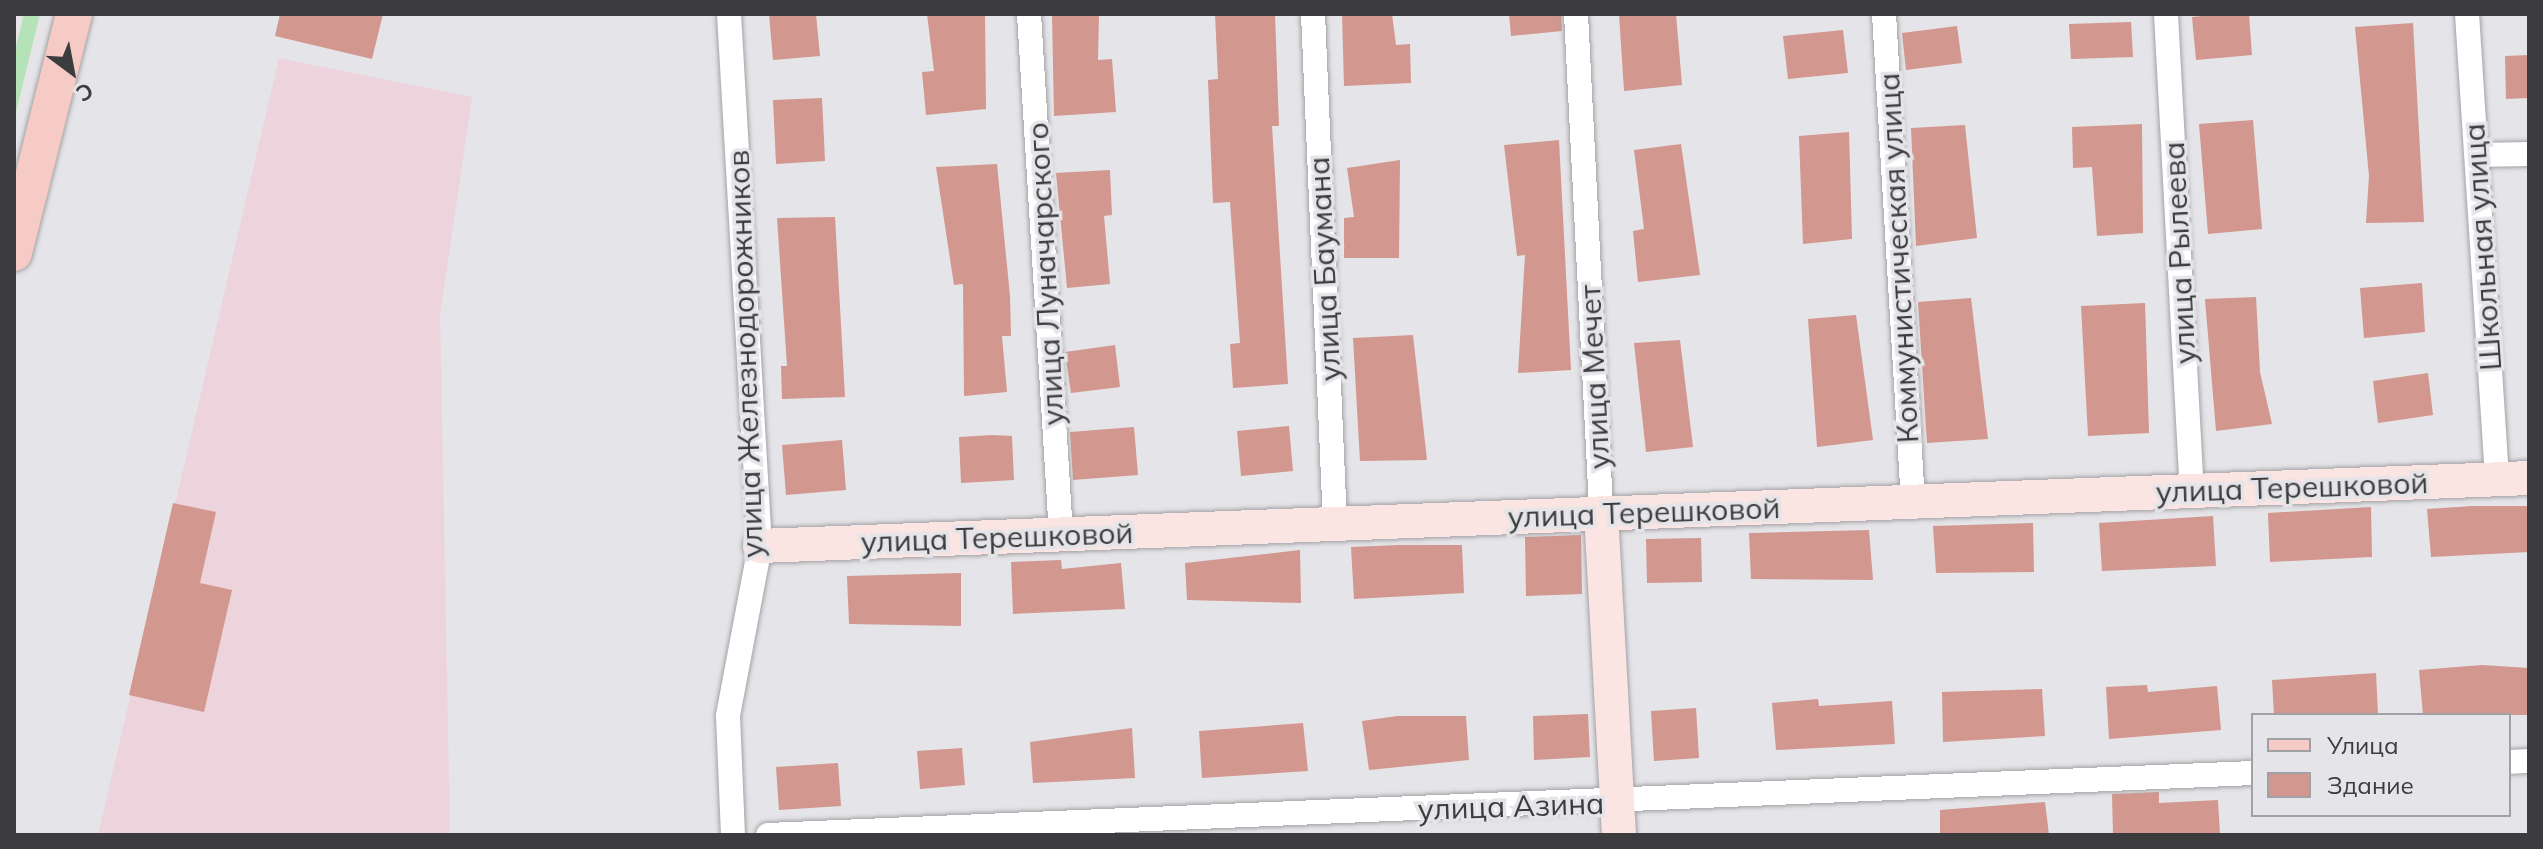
<!DOCTYPE html>
<meta charset="utf-8">
<style>
body{margin:0}
#map{position:relative;width:2543px;height:849px;overflow:hidden;background:#e5e4e8;font-family:Mulish,sans-serif}
div>[style]{position:absolute}
[style*='--x']{left:calc(var(--x)*1px);top:calc(var(--y)*1px);width:calc(var(--w)*1px);rotate:calc(var(--a)*1deg)}
.industrial>*{inset:0;background:#edd3db}
.green>*{inset:0;background:#b6e2b8}
.building>*{inset:0;background:#d2978e}
.roads{filter:drop-shadow(0 0 2px #a3a2a6) drop-shadow(0 0 2px #a3a2a6)}
.street>*{height:24px;margin:-12px;padding:0 12px;transform-origin:12px;border-radius:12px;background:#fff}
.secondary>*{height:34px;margin:-17px;padding:0 17px;transform-origin:17px;border-radius:17px;background:#fae5e2}
.primary>*{height:36px;margin:-18px;padding:0 18px;transform-origin:18px;border-radius:18px;background:#f6cbc5}
span{translate:-50% -50%;white-space:nowrap;text-align:center;line-height:1.15;-webkit-text-stroke:7px #e5e4e8;paint-order:stroke}
.street-label{font-size:30px;color:#3c3b3d}
.frame{position:absolute;inset:0;border:16px solid #3c3b3d;pointer-events:none}
.legend{position:absolute;left:2251px;top:713px;width:260px;height:104px;box-sizing:border-box;background:#e5e4e8;border:2px solid #a1a0a4;margin:0;padding:10px 14px;list-style:none;font-size:24px;color:#3c3b3d}
.legend li{display:flex;align-items:center;gap:16px;height:40px}
.legend b{width:40px;border:2px solid #a1a0a4}
.north{position:absolute;left:32px;top:32px;width:80px;height:80px;-webkit-text-stroke:6px #e5e4e8;paint-order:stroke;rotate:148deg;font-size:22px;font-weight:700;line-height:32px;text-align:center;color:#3c3b3d}
.north::after{content:'';display:block;margin:auto;width:28px;height:36px;background:#3c3b3d;clip-path:polygon(50% 0,100% 100%,50% 72%,0 100%)}
</style>
<div id="map">
<div class="industrial">
<i style="clip-path:polygon(279px 58px,472px 97px,440px 315px,450px 835px,98px 835px)"></i>
</div>
<div class="green">
<i style="clip-path:polygon(24px 14px,40px 14px,14px 120px,14px 55px)"></i>
</div>
<div class="building">
<i style="clip-path:polygon(280px 14px,383px 14px,372px 59px,275px 36px)"></i>
<i style="clip-path:polygon(769px 14px,816px 14px,820px 56px,773px 60px)"></i>
<i style="clip-path:polygon(927px 14px,985px 14px,986px 109px,926px 115px,922px 72px,934px 71px)"></i>
<i style="clip-path:polygon(1052px 14px,1099px 14px,1098px 60px,1112px 59px,1116px 112px,1054px 116px)"></i>
<i style="clip-path:polygon(1215px 14px,1275px 14px,1279px 126px,1272px 126px,1288px 384px,1233px 388px,1230px 344px,1240px 343px,1230px 202px,1213px 203px,1210px 131px,1208px 80px,1218px 79px)"></i>
<i style="clip-path:polygon(1342px 14px,1392px 14px,1396px 45px,1410px 44px,1411px 83px,1344px 86px)"></i>
<i style="clip-path:polygon(1509px 14px,1561px 14px,1562px 31px,1511px 36px)"></i>
<i style="clip-path:polygon(1619px 14px,1676px 14px,1682px 85px,1624px 91px)"></i>
<i style="clip-path:polygon(2223px 14px,2249px 14px,2252px 55px,2196px 60px,2192px 17px)"></i>
<i style="clip-path:polygon(2131px 22px,2133px 57px,2071px 59px,2069px 24px)"></i>
<i style="clip-path:polygon(2413px 23px,2424px 222px,2366px 223px,2369px 176px,2355px 27px)"></i>
<i style="clip-path:polygon(1957px 26px,1962px 63px,1906px 70px,1902px 33px)"></i>
<i style="clip-path:polygon(1843px 30px,1848px 73px,1788px 79px,1783px 36px)"></i>
<i style="clip-path:polygon(2529px 55px,2529px 98px,2506px 99px,2505px 56px)"></i>
<i style="clip-path:polygon(822px 98px,825px 161px,776px 164px,773px 100px)"></i>
<i style="clip-path:polygon(2253px 120px,2262px 229px,2208px 234px,2199px 124px)"></i>
<i style="clip-path:polygon(2142px 124px,2143px 233px,2097px 236px,2092px 167px,2073px 168px,2072px 127px)"></i>
<i style="clip-path:polygon(1965px 125px,1977px 238px,1916px 246px,1911px 128px)"></i>
<i style="clip-path:polygon(1849px 132px,1852px 239px,1803px 244px,1799px 136px)"></i>
<i style="clip-path:polygon(1559px 140px,1571px 370px,1518px 373px,1525px 255px,1517px 256px,1504px 145px)"></i>
<i style="clip-path:polygon(1681px 144px,1700px 275px,1638px 282px,1633px 231px,1644px 229px,1634px 150px)"></i>
<i style="clip-path:polygon(1400px 160px,1399px 258px,1344px 258px,1344px 218px,1354px 217px,1347px 168px)"></i>
<i style="clip-path:polygon(997px 164px,1010px 296px,1011px 336px,1002px 336px,1007px 392px,964px 396px,963px 284px,954px 285px,936px 167px)"></i>
<i style="clip-path:polygon(1110px 170px,1112px 215px,1104px 216px,1110px 284px,1067px 288px,1056px 173px)"></i>
<i style="clip-path:polygon(835px 217px,845px 397px,782px 399px,781px 366px,787px 366px,777px 218px)"></i>
<i style="clip-path:polygon(2422px 283px,2425px 332px,2364px 338px,2360px 288px)"></i>
<i style="clip-path:polygon(2256px 297px,2260px 372px,2272px 424px,2216px 431px,2205px 299px)"></i>
<i style="clip-path:polygon(1971px 298px,1988px 439px,1927px 443px,1918px 302px)"></i>
<i style="clip-path:polygon(2145px 303px,2149px 433px,2088px 436px,2081px 306px)"></i>
<i style="clip-path:polygon(1856px 315px,1873px 440px,1817px 447px,1808px 319px)"></i>
<i style="clip-path:polygon(1413px 335px,1427px 460px,1360px 461px,1353px 338px)"></i>
<i style="clip-path:polygon(1680px 340px,1693px 447px,1646px 452px,1634px 343px)"></i>
<i style="clip-path:polygon(1115px 345px,1120px 387px,1071px 393px,1065px 352px)"></i>
<i style="clip-path:polygon(2428px 373px,2433px 415px,2378px 423px,2373px 381px)"></i>
<i style="clip-path:polygon(1289px 426px,1293px 471px,1241px 476px,1237px 431px)"></i>
<i style="clip-path:polygon(1134px 427px,1138px 475px,1073px 480px,1070px 432px)"></i>
<i style="clip-path:polygon(992px 435px,1012px 436px,1014px 480px,961px 483px,959px 437px)"></i>
<i style="clip-path:polygon(842px 440px,846px 490px,786px 495px,782px 445px)"></i>
<i style="clip-path:polygon(173px 503px,216px 512px,200px 583px,232px 590px,204px 712px,129px 695px)"></i>
<i style="clip-path:polygon(2473px 506px,2529px 506px,2529px 552px,2431px 557px,2427px 509px)"></i>
<i style="clip-path:polygon(2371px 507px,2372px 557px,2270px 562px,2268px 513px)"></i>
<i style="clip-path:polygon(2213px 516px,2216px 566px,2102px 571px,2099px 523px)"></i>
<i style="clip-path:polygon(2033px 523px,2034px 572px,1936px 573px,1933px 526px)"></i>
<i style="clip-path:polygon(1869px 530px,1873px 580px,1751px 579px,1749px 533px)"></i>
<i style="clip-path:polygon(1581px 535px,1582px 594px,1526px 596px,1525px 537px)"></i>
<i style="clip-path:polygon(1701px 538px,1702px 582px,1647px 583px,1646px 539px)"></i>
<i style="clip-path:polygon(1399px 545px,1462px 545px,1464px 593px,1354px 599px,1351px 547px)"></i>
<i style="clip-path:polygon(1300px 550px,1301px 603px,1187px 600px,1185px 563px)"></i>
<i style="clip-path:polygon(1061px 560px,1062px 569px,1121px 563px,1125px 609px,1013px 614px,1011px 562px)"></i>
<i style="clip-path:polygon(961px 573px,961px 626px,849px 624px,847px 576px)"></i>
<i style="clip-path:polygon(2482px 665px,2529px 668px,2529px 715px,2423px 715px,2419px 670px)"></i>
<i style="clip-path:polygon(2376px 673px,2378px 715px,2274px 715px,2272px 680px)"></i>
<i style="clip-path:polygon(2147px 685px,2148px 692px,2217px 686px,2221px 730px,2109px 739px,2106px 687px)"></i>
<i style="clip-path:polygon(2042px 689px,2045px 736px,1943px 742px,1942px 692px)"></i>
<i style="clip-path:polygon(1818px 699px,1819px 706px,1892px 701px,1895px 744px,1776px 750px,1772px 703px)"></i>
<i style="clip-path:polygon(1696px 708px,1699px 758px,1654px 761px,1651px 711px)"></i>
<i style="clip-path:polygon(1588px 714px,1590px 757px,1534px 760px,1533px 716px)"></i>
<i style="clip-path:polygon(1397px 716px,1466px 716px,1469px 760px,1369px 770px,1362px 721px)"></i>
<i style="clip-path:polygon(1303px 723px,1308px 771px,1202px 778px,1199px 731px)"></i>
<i style="clip-path:polygon(1132px 728px,1135px 778px,1033px 783px,1030px 742px)"></i>
<i style="clip-path:polygon(962px 748px,965px 785px,920px 789px,917px 751px)"></i>
<i style="clip-path:polygon(838px 763px,841px 806px,779px 810px,776px 767px)"></i>
<i style="clip-path:polygon(2159px 792px,2159px 803px,2218px 800px,2220px 835px,2113px 835px,2112px 794px)"></i>
<i style="clip-path:polygon(2045px 802px,2049px 835px,1940px 835px,1940px 810px)"></i>
</div>
<div class="roads">
<div class="street">
<i style="--x:729;--y:14;--w:533;--a:86.67"></i>
<i style="--x:760;--y:546;--w:173;--a:100.7"></i>
<i style="--x:728;--y:716;--w:119;--a:87.6"></i>
<i style="--x:1029;--y:14;--w:521;--a:86.48"></i>
<i style="--x:1313;--y:14;--w:510;--a:87.53"></i>
<i style="--x:1576;--y:14;--w:500;--a:87.1"></i>
<i style="--x:1884;--y:14;--w:489;--a:86.6"></i>
<i style="--x:2166;--y:14;--w:478;--a:86.9"></i>
<i style="--x:2467;--y:14;--w:466;--a:86.3"></i>
<i style="--x:2477;--y:155;--w:52;--a:-1.1"></i>
<i style="--x:2509;--y:762;--w:20;--a:-3"></i>
<i style="--x:768;--y:835;--w:1486;--a:-2.39"></i>
</div>
<div class="secondary">
<i style="--x:1601;--y:513;--w:323;--a:86.8"></i>
<i style="--x:760;--y:546;--w:1770;--a:-2.2"></i>
</div>
<div class="primary">
<i style="--x:14;--y:253;--w:246;--a:-75.9"></i>
</div>
</div>
<div class="street-label">
<span style="left:2482px;top:247px;rotate:-94deg">Школьная улица</span>
<span style="left:2179px;top:253px;rotate:-93deg">улица Рылеева</span>
<span style="left:1898px;top:258px;rotate:-93deg">Коммунистическая улица</span>
<span style="left:1324px;top:269px;rotate:-93deg">улица Баумана</span>
<span style="left:1045px;top:274px;rotate:-93deg">улица Луначарского</span>
<span style="left:745px;top:354px;rotate:-92deg">улица Железнодорожников</span>
<span style="left:1594px;top:377px;rotate:-93deg">улица Мечет</span>
<span style="left:2292px;top:487px;rotate:-2deg">улица Терешковой</span>
<span style="left:1644px;top:512px;rotate:-2deg">улица Терешковой</span>
<span style="left:997px;top:537px;rotate:-2deg">улица Терешковой</span>
<span style="left:1511px;top:806px;rotate:-2deg">улица Азина</span>
</div>
<div class="frame"></div>
<ul class="legend">
<li><b style="height:10px;background:#f6cbc5"></b>Улица</li>
<li><b style="height:22px;background:#d2978e"></b>Здание</li>
</ul>
<div class="north">С</div>
</div>
